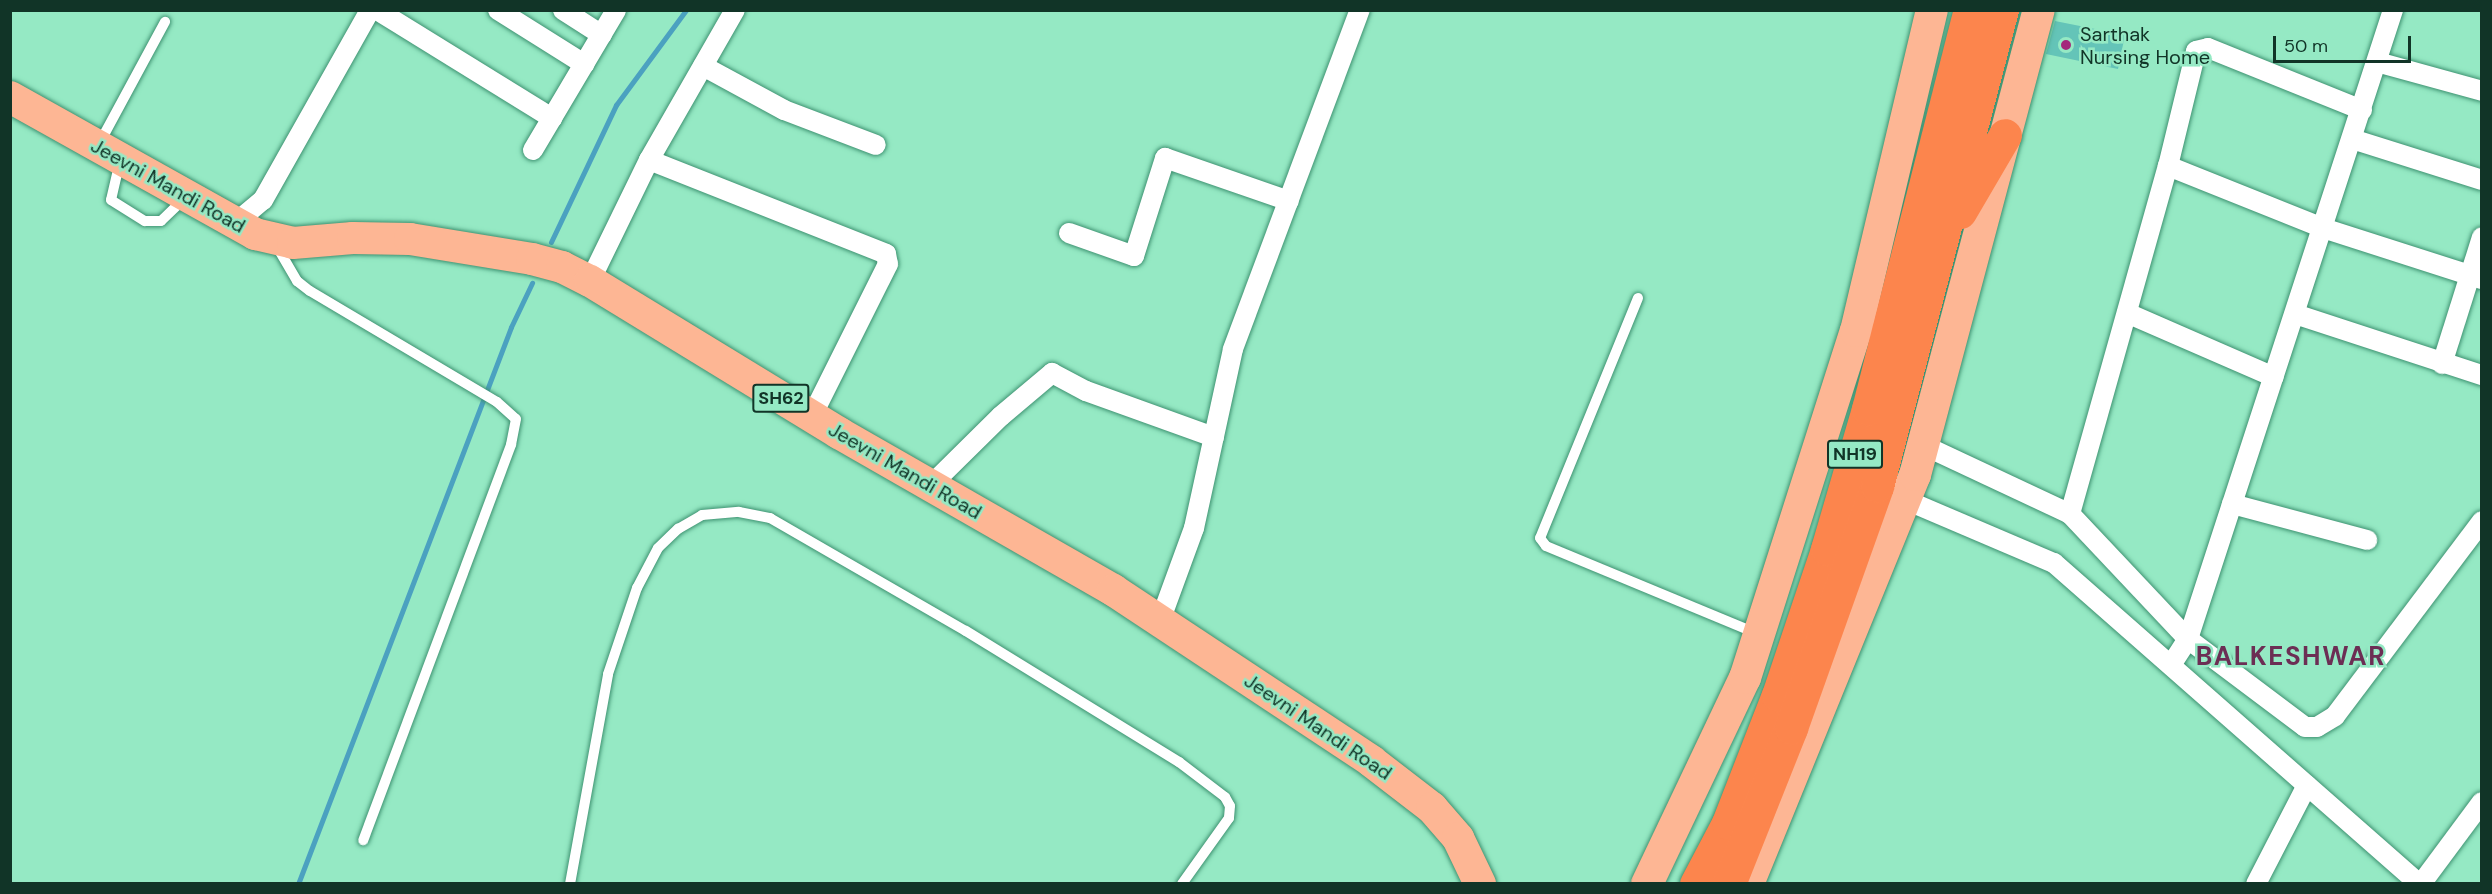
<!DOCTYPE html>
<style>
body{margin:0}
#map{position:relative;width:2492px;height:894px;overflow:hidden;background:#95e9c4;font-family:"DM Sans",sans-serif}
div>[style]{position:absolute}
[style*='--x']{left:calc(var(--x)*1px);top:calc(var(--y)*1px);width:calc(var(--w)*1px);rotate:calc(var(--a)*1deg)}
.stream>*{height:5px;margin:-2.5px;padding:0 2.5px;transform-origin:2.5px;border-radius:2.5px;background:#4ba1c0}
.building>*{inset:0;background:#64c4b8}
.roads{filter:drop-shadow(0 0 2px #3e9271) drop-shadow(0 0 2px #3e9271)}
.lane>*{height:10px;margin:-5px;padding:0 5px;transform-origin:5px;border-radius:5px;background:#fff}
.street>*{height:20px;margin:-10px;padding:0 10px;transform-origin:10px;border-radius:10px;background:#fff}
.primary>*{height:32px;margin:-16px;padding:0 16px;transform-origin:16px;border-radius:16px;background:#fdb694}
.highway>*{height:33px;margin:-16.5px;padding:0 16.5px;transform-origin:16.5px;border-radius:16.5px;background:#fc854d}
.dots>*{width:16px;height:16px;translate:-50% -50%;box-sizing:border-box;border:3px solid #95e9c4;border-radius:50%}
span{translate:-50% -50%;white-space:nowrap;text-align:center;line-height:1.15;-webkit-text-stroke:5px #95e9c4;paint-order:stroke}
.shield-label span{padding:2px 4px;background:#95e9c4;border:2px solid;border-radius:4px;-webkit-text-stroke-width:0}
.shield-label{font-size:18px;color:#113427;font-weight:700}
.poi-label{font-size:20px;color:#113427}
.left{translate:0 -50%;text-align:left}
.street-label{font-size:20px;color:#113427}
.district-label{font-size:26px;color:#6c2e54;font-weight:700;letter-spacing:1.5px}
.frame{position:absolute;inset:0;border:12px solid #113427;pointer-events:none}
.scale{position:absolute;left:2273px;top:36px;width:138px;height:27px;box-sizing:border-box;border:3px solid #113427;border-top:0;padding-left:8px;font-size:18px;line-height:21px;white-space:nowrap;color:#113427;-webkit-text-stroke:4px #95e9c4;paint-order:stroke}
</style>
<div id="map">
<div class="stream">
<i style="--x:551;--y:242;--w:152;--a:-64.6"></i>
<i style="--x:616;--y:105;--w:118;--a:-53.6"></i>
<i style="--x:298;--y:884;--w:596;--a:-69.07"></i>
<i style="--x:511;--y:327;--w:49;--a:-64.5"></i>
</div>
<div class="building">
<i style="clip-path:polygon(2055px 21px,2125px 35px,2118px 69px,2046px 54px)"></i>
</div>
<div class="roads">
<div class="lane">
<i style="--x:99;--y:144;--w:139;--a:-61.6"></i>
<i style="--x:120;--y:161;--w:40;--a:103"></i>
<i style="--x:111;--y:200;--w:40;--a:32"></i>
<i style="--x:145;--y:221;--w:16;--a:0"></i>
<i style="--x:161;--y:221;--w:33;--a:-44"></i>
<i style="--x:276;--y:245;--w:42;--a:59.7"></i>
<i style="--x:297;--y:281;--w:16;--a:38"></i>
<i style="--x:310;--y:291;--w:217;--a:30.7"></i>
<i style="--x:497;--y:402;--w:25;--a:42"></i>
<i style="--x:516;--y:419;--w:26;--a:101"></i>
<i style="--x:511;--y:445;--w:422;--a:110.5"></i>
<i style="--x:1638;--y:298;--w:259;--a:112.2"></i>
<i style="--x:1540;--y:538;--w:10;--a:53"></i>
<i style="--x:1546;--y:546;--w:227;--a:22.5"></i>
<i style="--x:570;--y:884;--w:213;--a:-79.7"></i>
<i style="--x:608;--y:674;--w:91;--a:-71.4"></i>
<i style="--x:637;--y:588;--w:45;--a:-62.3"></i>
<i style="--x:658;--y:548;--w:28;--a:-44"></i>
<i style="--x:678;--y:529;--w:28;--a:-30"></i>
<i style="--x:702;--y:515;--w:37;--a:-5"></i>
<i style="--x:739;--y:512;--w:32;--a:11"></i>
<i style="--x:770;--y:518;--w:226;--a:30"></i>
<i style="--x:966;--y:631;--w:250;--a:31.6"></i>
<i style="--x:1179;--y:762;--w:58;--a:37.3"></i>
<i style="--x:1225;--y:797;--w:10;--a:61"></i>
<i style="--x:1230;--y:806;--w:12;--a:95"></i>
<i style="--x:1229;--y:818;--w:81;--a:125.5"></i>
</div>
<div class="street">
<i style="--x:377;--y:10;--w:206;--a:31.7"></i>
<i style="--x:498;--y:10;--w:102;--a:32.1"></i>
<i style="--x:563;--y:10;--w:46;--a:32.7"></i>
<i style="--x:2377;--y:62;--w:109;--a:15.4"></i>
<i style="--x:703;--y:66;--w:92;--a:28.5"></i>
<i style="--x:784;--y:110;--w:98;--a:20.8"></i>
<i style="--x:2352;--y:139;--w:136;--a:17.5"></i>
<i style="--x:533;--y:150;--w:163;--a:-59.3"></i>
<i style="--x:649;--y:160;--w:173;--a:-60.2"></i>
<i style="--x:2168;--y:166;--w:167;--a:21.8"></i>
<i style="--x:2323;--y:228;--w:167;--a:17.8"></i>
<i style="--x:233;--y:225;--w:39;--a:-40"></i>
<i style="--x:263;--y:200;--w:218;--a:-60.6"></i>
<i style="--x:1069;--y:233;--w:69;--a:19.5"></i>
<i style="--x:1134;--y:256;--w:103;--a:-72.4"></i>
<i style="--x:1165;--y:158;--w:131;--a:19.1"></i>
<i style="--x:590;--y:281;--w:135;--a:-64"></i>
<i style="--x:649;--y:160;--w:255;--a:21.6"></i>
<i style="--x:886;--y:254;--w:10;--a:79"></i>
<i style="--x:888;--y:264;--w:170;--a:116.6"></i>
<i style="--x:2127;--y:313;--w:160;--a:23.5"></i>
<i style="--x:2295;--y:314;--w:197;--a:18.1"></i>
<i style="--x:2442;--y:364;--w:133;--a:-72.5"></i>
<i style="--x:1923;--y:445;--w:162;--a:25.1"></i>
<i style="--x:2070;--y:514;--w:172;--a:46.7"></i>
<i style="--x:2188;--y:639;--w:146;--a:36.9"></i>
<i style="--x:2305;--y:727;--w:12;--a:0"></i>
<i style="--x:2317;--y:727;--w:21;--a:-31"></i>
<i style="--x:2335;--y:716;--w:244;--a:-53"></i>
<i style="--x:931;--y:485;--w:98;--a:-44.6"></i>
<i style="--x:1001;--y:416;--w:67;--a:-40.1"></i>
<i style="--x:1052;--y:373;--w:38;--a:28"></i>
<i style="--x:1086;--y:391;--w:136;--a:19.8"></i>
<i style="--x:1906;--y:500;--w:161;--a:23.1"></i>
<i style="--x:2054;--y:563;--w:487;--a:41.3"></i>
<i style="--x:2232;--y:504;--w:140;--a:14.9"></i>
<i style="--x:2070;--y:514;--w:362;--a:-74.3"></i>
<i style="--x:2168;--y:166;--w:118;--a:-76.3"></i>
<i style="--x:2196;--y:51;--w:12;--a:-14"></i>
<i style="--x:2208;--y:48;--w:166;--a:21.9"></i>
<i style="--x:1160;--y:621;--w:99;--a:-69.9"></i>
<i style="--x:1194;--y:528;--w:183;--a:-77.7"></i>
<i style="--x:1233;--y:349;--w:362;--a:-69.5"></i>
<i style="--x:2171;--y:665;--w:31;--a:-57"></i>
<i style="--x:2188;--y:639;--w:662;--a:-71.95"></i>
<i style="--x:2256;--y:884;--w:111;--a:-62.7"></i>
<i style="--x:2421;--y:884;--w:102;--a:-53.4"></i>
</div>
<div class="primary">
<i style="--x:10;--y:97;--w:281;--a:29.2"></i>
<i style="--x:255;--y:234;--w:39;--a:13"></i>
<i style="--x:293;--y:243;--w:60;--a:-4.8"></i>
<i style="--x:353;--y:238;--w:57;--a:1"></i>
<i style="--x:410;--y:239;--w:124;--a:9.3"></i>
<i style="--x:532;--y:259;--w:31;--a:15"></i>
<i style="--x:562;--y:267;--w:31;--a:27"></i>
<i style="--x:590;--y:281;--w:292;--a:31.4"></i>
<i style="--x:839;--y:433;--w:316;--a:29.8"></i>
<i style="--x:1113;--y:590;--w:310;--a:33.5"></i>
<i style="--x:1371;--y:761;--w:77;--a:37.6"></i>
<i style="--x:1432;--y:808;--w:40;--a:49"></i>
<i style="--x:1458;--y:838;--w:51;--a:64.4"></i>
<i style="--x:1647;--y:884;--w:228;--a:-64.6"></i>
<i style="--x:1745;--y:678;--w:364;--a:-72.3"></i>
<i style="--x:1856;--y:331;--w:330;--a:-76.7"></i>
<i style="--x:1748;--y:884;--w:442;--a:-67.8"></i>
<i style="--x:1915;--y:475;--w:481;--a:-75.1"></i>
</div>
<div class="highway">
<i style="--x:1960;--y:212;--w:89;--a:-59.7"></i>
<i style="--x:1696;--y:884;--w:69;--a:-62.3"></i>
<i style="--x:1728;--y:823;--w:137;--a:-68.7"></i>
<i style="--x:1778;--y:695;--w:154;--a:-71.4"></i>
<i style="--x:1827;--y:549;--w:146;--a:-73.7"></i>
<i style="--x:1868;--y:409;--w:412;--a:-75.7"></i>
<i style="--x:1729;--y:884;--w:168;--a:-68.3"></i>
<i style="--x:1791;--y:728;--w:257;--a:-70.4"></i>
<i style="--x:1877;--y:486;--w:492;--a:-75.3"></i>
</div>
</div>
<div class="dots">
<i style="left:2066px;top:45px;background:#a4277b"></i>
</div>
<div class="shield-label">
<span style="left:781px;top:398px">SH62</span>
<span style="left:1855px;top:454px">NH19</span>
</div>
<div class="poi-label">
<span class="left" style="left:2080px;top:46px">Sarthak<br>Nursing Home</span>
</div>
<div class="street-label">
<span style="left:168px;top:186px;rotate:29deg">Jeevni Mandi Road</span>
<span style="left:905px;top:471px;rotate:30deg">Jeevni Mandi Road</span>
<span style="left:1318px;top:727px;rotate:34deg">Jeevni Mandi Road</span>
</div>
<div class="district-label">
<span style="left:2291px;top:657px">BALKESHWAR</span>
</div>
<div class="frame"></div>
<div class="scale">50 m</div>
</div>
